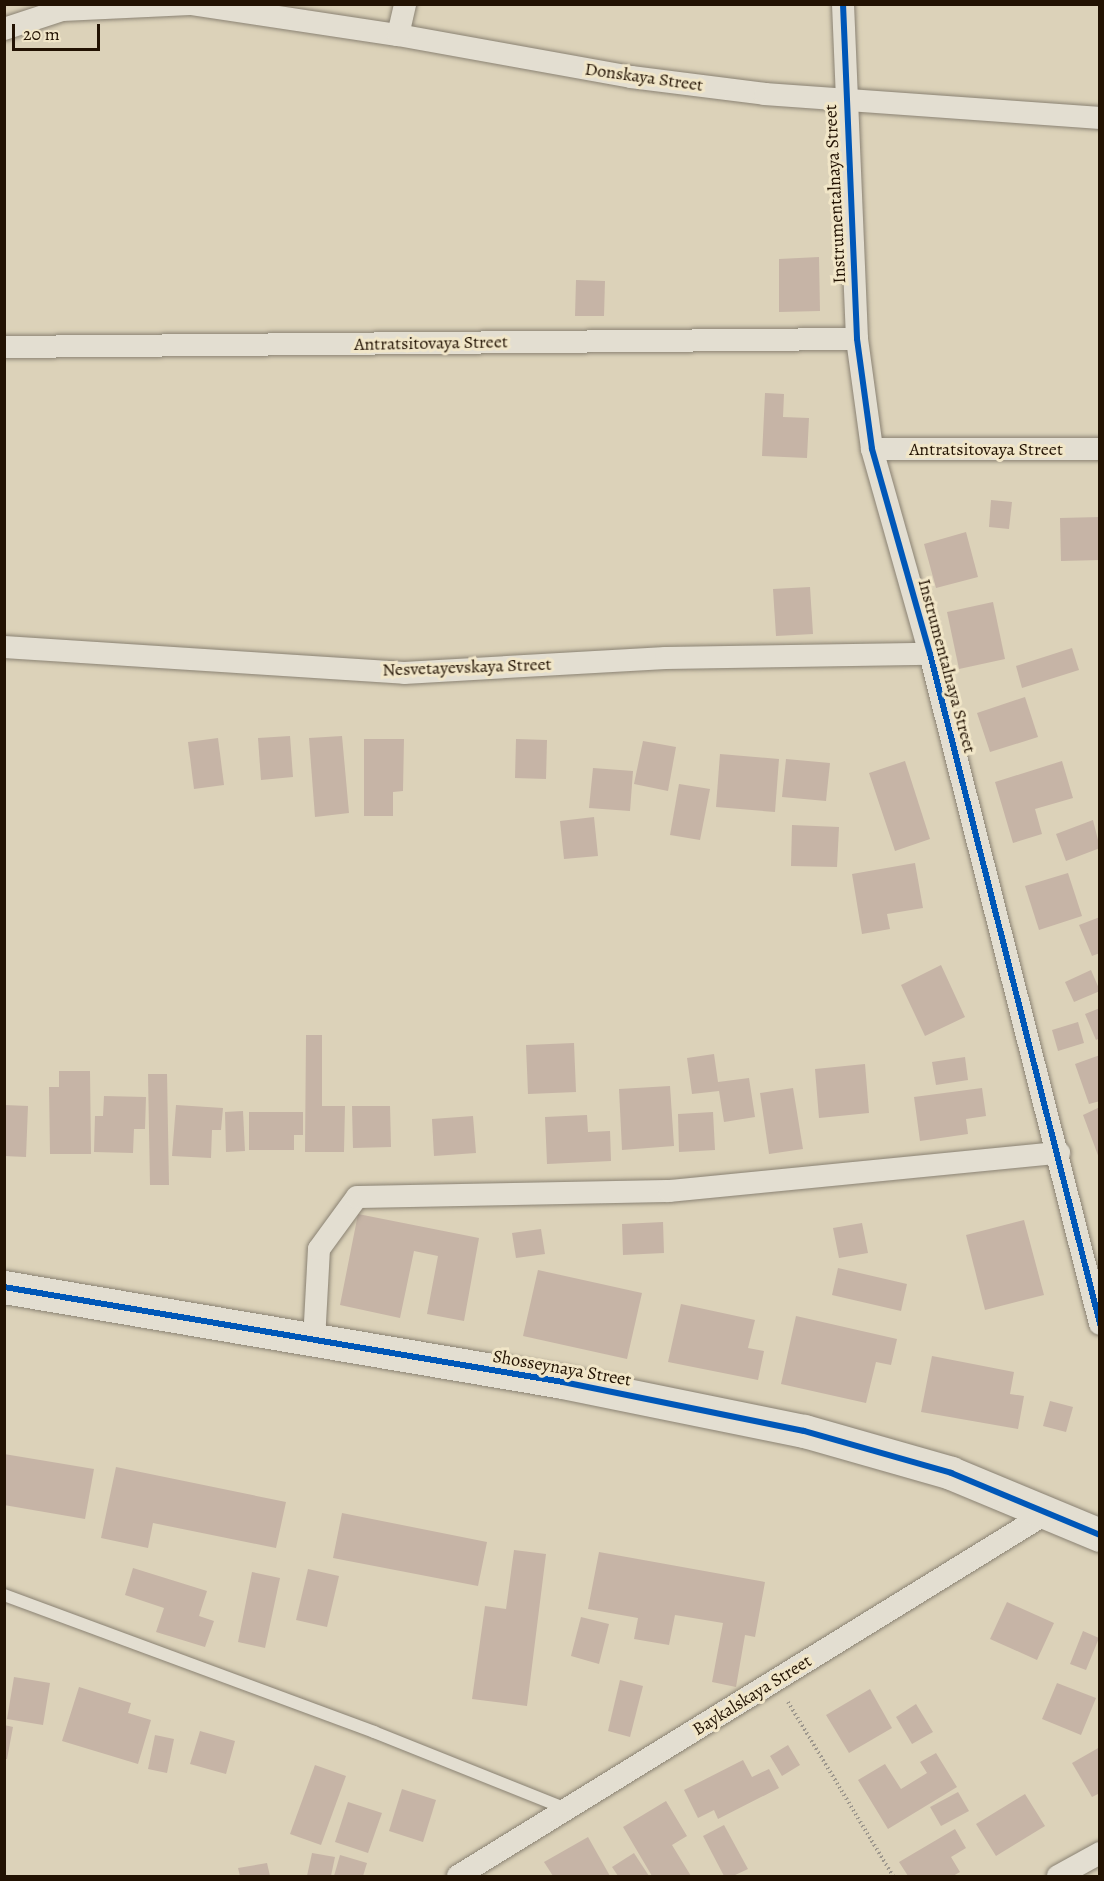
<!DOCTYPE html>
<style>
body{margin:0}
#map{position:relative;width:1104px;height:1881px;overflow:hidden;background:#dcd2b9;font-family:Alegreya,serif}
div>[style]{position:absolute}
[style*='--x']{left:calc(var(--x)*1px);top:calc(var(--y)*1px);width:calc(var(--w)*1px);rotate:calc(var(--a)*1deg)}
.building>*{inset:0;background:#c6b4a6}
.path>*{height:4px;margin-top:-2px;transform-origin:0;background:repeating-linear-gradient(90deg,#9d978d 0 1.5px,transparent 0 4.5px)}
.roads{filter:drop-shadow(0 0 2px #8a8273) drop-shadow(0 0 2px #8a8273)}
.lane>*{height:12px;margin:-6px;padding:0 6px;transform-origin:6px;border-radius:6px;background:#e3ded1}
.street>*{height:22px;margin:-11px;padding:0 11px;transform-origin:11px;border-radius:11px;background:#e3ded1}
.secondary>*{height:33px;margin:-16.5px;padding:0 16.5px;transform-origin:16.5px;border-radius:16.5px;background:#e3ded1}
.cycleway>*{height:6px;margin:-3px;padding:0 3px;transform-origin:3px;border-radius:3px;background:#0057b8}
span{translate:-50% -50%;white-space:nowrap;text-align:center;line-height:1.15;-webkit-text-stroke:6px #f1e6c8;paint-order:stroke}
.street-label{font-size:18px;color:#221202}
.frame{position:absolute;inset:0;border:6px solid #221202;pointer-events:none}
.scale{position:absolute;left:12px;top:24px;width:88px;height:27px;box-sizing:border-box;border:3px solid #221202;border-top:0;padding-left:8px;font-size:18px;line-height:21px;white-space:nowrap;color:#221202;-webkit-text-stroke:4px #f1e6c8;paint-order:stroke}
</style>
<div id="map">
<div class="building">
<i style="clip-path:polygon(819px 257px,820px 311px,779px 312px,779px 259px)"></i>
<i style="clip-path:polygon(576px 280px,605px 281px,604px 316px,575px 316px)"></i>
<i style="clip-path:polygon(765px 393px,784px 394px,783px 417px,809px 418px,807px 458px,762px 456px)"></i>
<i style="clip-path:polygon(991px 500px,1012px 502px,1009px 529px,989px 527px)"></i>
<i style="clip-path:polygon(1100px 517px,1100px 560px,1061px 561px,1060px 518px)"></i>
<i style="clip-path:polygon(966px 532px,978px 577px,936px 588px,924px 544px)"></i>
<i style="clip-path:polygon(810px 587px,813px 634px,776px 636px,773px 589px)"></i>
<i style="clip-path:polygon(993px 602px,1005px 659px,959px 669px,947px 612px)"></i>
<i style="clip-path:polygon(1072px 648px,1079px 670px,1022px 688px,1016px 666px)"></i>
<i style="clip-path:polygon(1025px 697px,1038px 737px,990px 752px,977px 713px)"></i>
<i style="clip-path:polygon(290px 736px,293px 777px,261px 780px,258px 738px)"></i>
<i style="clip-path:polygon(342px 736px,349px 813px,315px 817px,309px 738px)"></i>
<i style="clip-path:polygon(218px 738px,224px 785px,194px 789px,188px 742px)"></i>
<i style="clip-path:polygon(364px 739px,404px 739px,403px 791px,393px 792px,393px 816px,364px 816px)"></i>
<i style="clip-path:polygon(516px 739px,547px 740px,546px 779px,515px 778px)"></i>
<i style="clip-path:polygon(643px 741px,676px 747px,668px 791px,634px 784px)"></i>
<i style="clip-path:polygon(720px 754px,779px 759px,775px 812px,716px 807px)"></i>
<i style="clip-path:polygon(786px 759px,830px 763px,826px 801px,782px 797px)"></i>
<i style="clip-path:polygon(905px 761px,930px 839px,895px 851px,869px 773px)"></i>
<i style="clip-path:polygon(1062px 761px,1073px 798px,1035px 809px,1042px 834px,1013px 843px,995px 782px)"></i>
<i style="clip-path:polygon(593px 768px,633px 771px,630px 811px,589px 808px)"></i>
<i style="clip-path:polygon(679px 784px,710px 789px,700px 840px,670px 835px)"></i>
<i style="clip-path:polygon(594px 817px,598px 856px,564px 859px,560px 821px)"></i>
<i style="clip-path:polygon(1093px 820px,1100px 848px,1066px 861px,1056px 834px)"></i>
<i style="clip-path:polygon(792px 825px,839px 827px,837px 867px,791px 866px)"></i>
<i style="clip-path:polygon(915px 863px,923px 908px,887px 914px,890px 929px,862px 934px,852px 874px)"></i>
<i style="clip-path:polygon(1068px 873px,1082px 916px,1039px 930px,1025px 886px)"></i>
<i style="clip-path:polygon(1100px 917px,1100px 953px,1092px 956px,1079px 925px)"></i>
<i style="clip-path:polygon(941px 965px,965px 1017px,925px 1036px,901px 985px)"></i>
<i style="clip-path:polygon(1091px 970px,1100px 991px,1074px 1002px,1065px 982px)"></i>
<i style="clip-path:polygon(1100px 1008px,1100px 1038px,1096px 1040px,1085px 1014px)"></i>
<i style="clip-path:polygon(1078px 1022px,1084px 1043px,1058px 1051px,1052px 1030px)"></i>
<i style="clip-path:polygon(306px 1035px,322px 1035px,322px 1106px,345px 1106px,344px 1152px,305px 1152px)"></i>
<i style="clip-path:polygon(574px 1043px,576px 1092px,528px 1094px,526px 1045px)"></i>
<i style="clip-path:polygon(714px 1054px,718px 1082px,749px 1078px,755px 1117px,724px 1122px,719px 1091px,692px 1094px,687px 1058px)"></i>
<i style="clip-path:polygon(1100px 1055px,1100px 1101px,1089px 1104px,1075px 1064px)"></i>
<i style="clip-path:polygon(965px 1057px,968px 1080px,936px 1085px,932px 1062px)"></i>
<i style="clip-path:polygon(865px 1064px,869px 1113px,819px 1118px,815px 1069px)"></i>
<i style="clip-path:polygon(59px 1071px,90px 1071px,91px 1154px,50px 1154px,49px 1087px,59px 1087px)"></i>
<i style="clip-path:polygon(148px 1074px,167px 1074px,169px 1185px,150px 1185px)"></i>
<i style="clip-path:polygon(670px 1086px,674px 1146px,622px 1150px,619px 1089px)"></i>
<i style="clip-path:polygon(793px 1088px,803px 1149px,769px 1154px,760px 1093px)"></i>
<i style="clip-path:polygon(982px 1088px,986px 1116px,966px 1119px,968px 1134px,920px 1141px,914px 1097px)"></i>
<i style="clip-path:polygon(104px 1096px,146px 1097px,145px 1129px,134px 1129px,133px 1153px,94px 1152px,95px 1116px,103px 1116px)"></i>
<i style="clip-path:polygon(4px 1105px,28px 1106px,26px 1157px,4px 1156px)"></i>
<i style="clip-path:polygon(176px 1105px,223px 1108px,221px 1130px,212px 1130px,211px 1158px,172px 1156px)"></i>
<i style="clip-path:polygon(352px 1106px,390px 1106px,391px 1147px,353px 1148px)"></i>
<i style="clip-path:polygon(1100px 1107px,1100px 1157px,1099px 1158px,1083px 1115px)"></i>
<i style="clip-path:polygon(243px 1111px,245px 1151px,226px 1152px,225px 1112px)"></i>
<i style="clip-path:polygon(249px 1112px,303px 1112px,303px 1135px,294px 1135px,294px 1150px,249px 1150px)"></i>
<i style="clip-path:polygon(713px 1112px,715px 1150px,679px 1152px,678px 1114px)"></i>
<i style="clip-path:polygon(587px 1115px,588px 1132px,610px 1131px,611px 1161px,547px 1164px,545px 1117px)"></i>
<i style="clip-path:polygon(473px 1116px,476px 1153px,434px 1156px,432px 1119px)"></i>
<i style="clip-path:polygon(358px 1214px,479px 1238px,464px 1321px,427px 1314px,438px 1256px,414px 1251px,400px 1318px,340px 1305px)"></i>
<i style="clip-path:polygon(1024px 1220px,1044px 1295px,985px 1310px,966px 1235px)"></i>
<i style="clip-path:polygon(663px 1222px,664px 1253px,623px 1255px,622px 1224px)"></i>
<i style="clip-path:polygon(862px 1223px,868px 1253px,839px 1258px,833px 1228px)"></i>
<i style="clip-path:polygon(541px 1229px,545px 1254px,516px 1258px,512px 1233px)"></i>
<i style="clip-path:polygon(838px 1268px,907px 1284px,901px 1311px,832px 1295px)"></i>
<i style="clip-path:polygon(538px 1270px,642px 1293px,627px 1359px,523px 1336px)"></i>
<i style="clip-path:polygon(681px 1304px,755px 1320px,748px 1348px,764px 1351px,758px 1380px,668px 1362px)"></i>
<i style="clip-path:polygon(796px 1316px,897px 1339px,891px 1365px,876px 1362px,866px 1403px,781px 1384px)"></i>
<i style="clip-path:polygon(932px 1356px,1014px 1372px,1010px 1394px,1024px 1396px,1018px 1429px,921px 1412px)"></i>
<i style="clip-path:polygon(1050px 1401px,1073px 1407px,1066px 1432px,1043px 1426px)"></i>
<i style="clip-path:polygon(4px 1454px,94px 1469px,85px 1519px,4px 1505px)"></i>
<i style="clip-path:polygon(116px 1467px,286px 1502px,276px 1548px,153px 1523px,148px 1548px,101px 1538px)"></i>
<i style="clip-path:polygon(342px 1513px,487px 1542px,478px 1586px,333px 1558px)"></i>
<i style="clip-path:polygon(514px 1550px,546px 1554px,527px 1706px,472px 1699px,485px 1606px,506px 1609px)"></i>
<i style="clip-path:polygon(599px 1552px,765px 1582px,755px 1637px,745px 1635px,736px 1687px,712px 1682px,723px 1623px,675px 1615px,669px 1645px,634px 1639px,638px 1618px,588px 1609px)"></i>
<i style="clip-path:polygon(133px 1568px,207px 1591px,199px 1616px,214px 1621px,205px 1647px,156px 1632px,164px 1608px,125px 1595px)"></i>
<i style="clip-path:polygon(308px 1569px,339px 1576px,327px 1627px,296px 1620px)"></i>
<i style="clip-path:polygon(252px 1572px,280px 1578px,265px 1648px,238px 1642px)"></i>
<i style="clip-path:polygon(1007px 1602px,1054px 1623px,1037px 1660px,990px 1639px)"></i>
<i style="clip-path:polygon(581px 1617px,609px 1624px,599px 1664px,571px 1656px)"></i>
<i style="clip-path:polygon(1083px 1631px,1099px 1638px,1086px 1670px,1070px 1664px)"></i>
<i style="clip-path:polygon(14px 1677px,50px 1683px,43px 1725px,7px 1719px)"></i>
<i style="clip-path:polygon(620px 1680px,643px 1686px,630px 1737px,608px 1731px)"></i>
<i style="clip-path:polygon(1057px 1683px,1096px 1698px,1081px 1735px,1042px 1719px)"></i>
<i style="clip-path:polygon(79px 1687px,131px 1703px,128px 1713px,151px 1720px,138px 1764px,62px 1741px)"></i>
<i style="clip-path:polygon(870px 1689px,892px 1728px,849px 1753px,826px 1715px)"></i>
<i style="clip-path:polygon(916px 1704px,933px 1732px,912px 1744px,896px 1717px)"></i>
<i style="clip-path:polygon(4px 1725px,13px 1727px,7px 1759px,4px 1759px)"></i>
<i style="clip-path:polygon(200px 1731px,235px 1741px,226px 1774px,190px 1764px)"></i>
<i style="clip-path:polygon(155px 1735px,174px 1739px,167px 1773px,148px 1769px)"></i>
<i style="clip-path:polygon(788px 1745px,800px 1765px,782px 1776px,770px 1756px)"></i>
<i style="clip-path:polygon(1100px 1747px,1100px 1793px,1092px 1797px,1072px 1763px)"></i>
<i style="clip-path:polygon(936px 1753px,957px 1787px,888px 1829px,858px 1780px,885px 1764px,901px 1789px,927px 1773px,920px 1762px)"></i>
<i style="clip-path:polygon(743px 1760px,752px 1777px,769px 1769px,779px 1788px,718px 1819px,714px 1810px,698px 1818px,684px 1790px)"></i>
<i style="clip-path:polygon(315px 1765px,346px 1776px,321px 1845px,290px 1834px)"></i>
<i style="clip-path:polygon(402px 1789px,436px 1800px,423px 1842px,389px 1831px)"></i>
<i style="clip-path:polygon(958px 1792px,969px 1811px,941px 1826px,930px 1807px)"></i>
<i style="clip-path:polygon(1025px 1794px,1045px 1826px,996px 1856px,976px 1824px)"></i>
<i style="clip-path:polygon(666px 1801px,687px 1836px,672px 1845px,691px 1876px,652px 1876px,623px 1827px)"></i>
<i style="clip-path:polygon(348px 1802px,382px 1813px,368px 1853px,335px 1842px)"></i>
<i style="clip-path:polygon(724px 1825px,748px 1869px,733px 1876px,724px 1876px,703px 1836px)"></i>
<i style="clip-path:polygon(955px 1829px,966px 1848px,951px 1857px,960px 1872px,953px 1876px,908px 1876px,899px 1862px)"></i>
<i style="clip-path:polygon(588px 1837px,610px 1876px,553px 1876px,544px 1862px)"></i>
<i style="clip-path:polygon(312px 1853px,335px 1857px,331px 1876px,307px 1876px)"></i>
<i style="clip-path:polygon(634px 1853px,649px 1876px,618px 1876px,612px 1867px)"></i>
<i style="clip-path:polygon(340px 1855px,367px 1863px,363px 1876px,334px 1876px)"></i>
<i style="clip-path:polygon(267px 1863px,270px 1876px,240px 1876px,238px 1868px)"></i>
</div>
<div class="path">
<i style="--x:788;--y:1702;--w:203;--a:58.9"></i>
</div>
<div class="roads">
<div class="lane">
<i style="--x:4;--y:1595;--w:395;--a:20.3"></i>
<i style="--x:374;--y:1732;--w:208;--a:21.8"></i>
</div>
<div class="street">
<i style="--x:192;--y:4;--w:208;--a:8.6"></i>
<i style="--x:398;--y:35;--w:237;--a:10.2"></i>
<i style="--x:631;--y:77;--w:135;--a:7.2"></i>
<i style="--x:765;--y:94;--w:336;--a:4.1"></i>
<i style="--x:843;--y:4;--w:335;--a:87.6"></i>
<i style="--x:857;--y:339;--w:111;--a:82.2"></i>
<i style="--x:872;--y:449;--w:213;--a:74.2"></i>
<i style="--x:930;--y:654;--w:691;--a:75.76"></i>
<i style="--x:4;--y:29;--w:61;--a:-18.1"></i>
<i style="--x:62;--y:10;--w:128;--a:-2.7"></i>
<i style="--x:398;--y:35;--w:32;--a:-77"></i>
<i style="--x:4;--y:347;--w:853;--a:-0.54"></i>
<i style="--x:872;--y:449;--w:228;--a:0"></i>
<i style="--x:4;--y:647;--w:401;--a:3.7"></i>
<i style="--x:404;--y:673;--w:262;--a:-3.3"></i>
<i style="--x:666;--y:658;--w:264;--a:-0.9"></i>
<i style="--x:314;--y:1341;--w:92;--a:-86.9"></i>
<i style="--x:319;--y:1249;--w:64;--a:-53.8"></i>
<i style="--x:357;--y:1197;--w:312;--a:-1.1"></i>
<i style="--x:669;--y:1191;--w:392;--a:-5.6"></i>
<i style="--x:458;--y:1876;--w:692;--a:-31.65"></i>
<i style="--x:1058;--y:1876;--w:48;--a:-28.7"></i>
</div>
<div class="secondary">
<i style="--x:4;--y:1287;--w:567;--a:9.65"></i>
<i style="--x:563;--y:1382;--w:246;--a:11.5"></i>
<i style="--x:804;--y:1431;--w:153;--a:15.9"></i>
<i style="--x:951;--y:1473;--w:161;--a:22.6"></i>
</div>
</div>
<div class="cycleway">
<i style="--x:843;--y:4;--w:335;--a:87.6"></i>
<i style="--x:857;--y:339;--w:111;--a:82.2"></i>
<i style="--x:872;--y:449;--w:213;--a:74.2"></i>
<i style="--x:930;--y:654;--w:691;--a:75.76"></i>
<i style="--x:4;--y:1287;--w:567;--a:9.65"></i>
<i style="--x:563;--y:1382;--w:246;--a:11.5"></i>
<i style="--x:804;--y:1431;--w:153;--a:15.9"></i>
<i style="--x:951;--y:1473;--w:161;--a:22.6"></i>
</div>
<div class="street-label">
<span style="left:644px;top:77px;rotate:8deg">Donskaya Street</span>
<span style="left:835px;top:194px;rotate:-93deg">Instrumentalnaya Street</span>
<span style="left:431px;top:343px;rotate:-1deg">Antratsitovaya Street</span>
<span style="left:986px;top:449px">Antratsitovaya Street</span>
<span style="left:947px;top:666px;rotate:75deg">Instrumentalnaya Street</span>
<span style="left:467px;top:667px;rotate:-2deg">Nesvetayevskaya Street</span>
<span style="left:562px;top:1368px;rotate:10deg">Shosseynaya Street</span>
<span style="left:752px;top:1695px;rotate:-32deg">Baykalskaya Street</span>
</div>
<div class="frame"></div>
<div class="scale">20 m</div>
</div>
